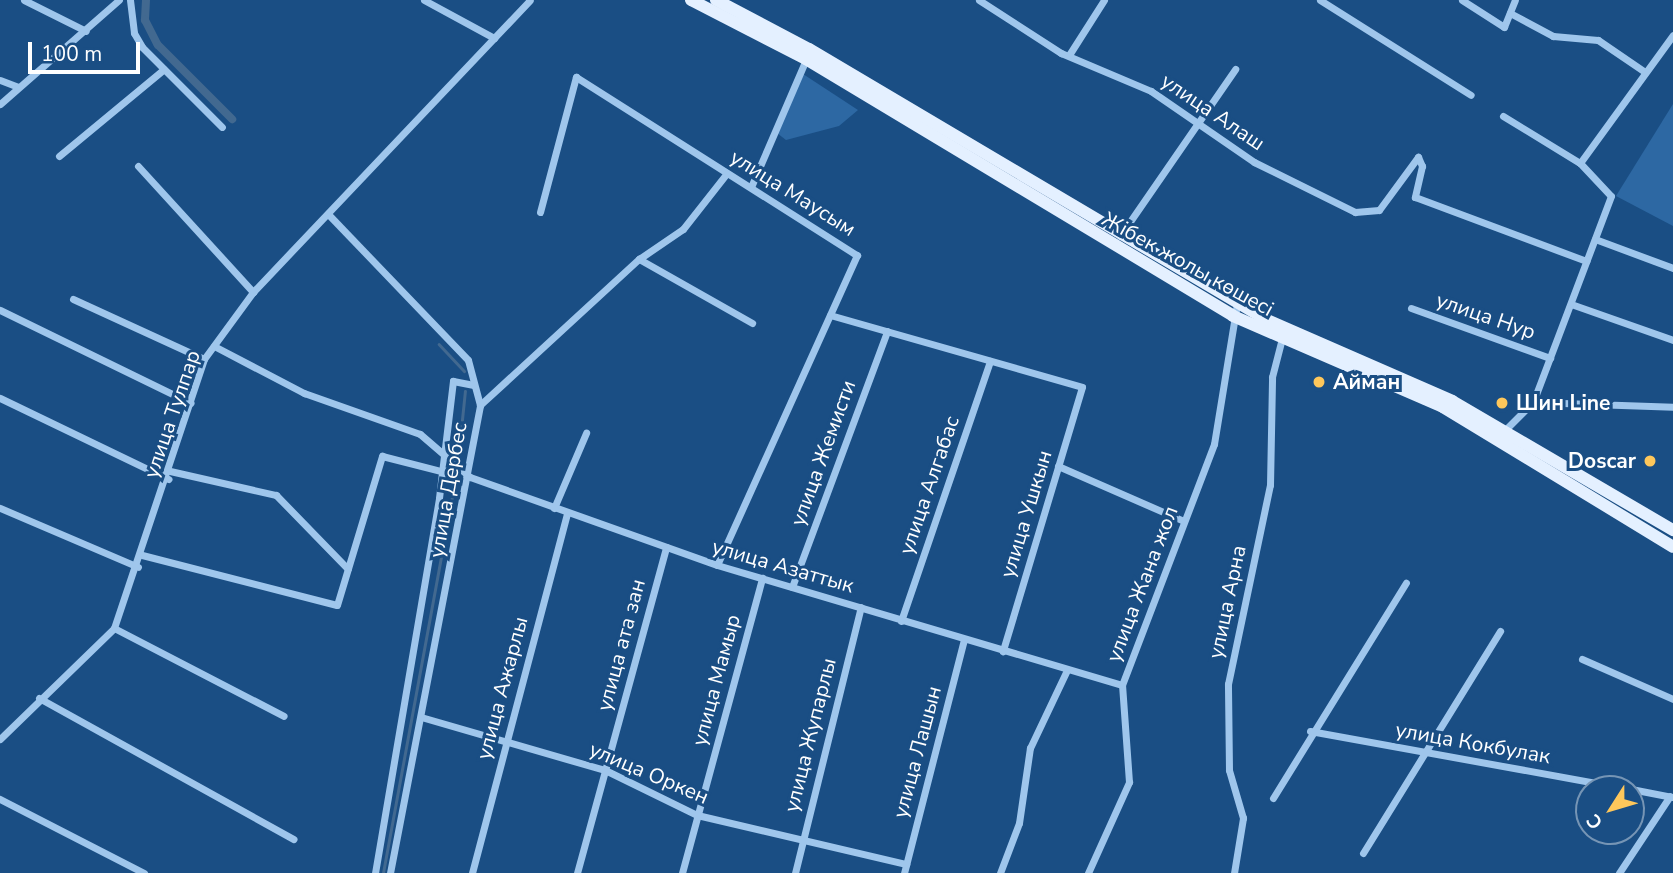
<!DOCTYPE html>
<meta charset="utf-8">
<style>
body{margin:0}
#map{position:relative;width:1673px;height:873px;overflow:hidden;background:#1a4e84;font-family:"Nunito Sans",sans-serif}
div>[style]{position:absolute}
[style*='--x']{left:calc(var(--x)*1px);top:calc(var(--y)*1px);width:calc(var(--w)*1px);rotate:calc(var(--a)*1deg)}
.green>*{inset:0;background:#2d68a3}
.stream>*{height:2.5px;margin:-1.25px;padding:0 1.25px;transform-origin:1.25px;border-radius:1.25px;background:#426990}
.canal>*{height:8px;margin:-4px;padding:0 4px;transform-origin:4px;border-radius:4px;background:#426990}
.minor>*{height:7px;margin:-3.5px;padding:0 3.5px;transform-origin:3.5px;border-radius:3.5px;background:#9fc6ec}
.primary>*{height:12px;margin:-6px;padding:0 6px;transform-origin:6px;border-radius:6px;background:#e4f0ff}
.dots>*{width:19px;height:19px;translate:-50% -50%;box-sizing:border-box;border:4px solid #1a4e84;border-radius:50%}
span{translate:-50% -50%;white-space:nowrap;text-align:center;line-height:1.15;-webkit-text-stroke:6px #1a4e84;paint-order:stroke}
.street-label{font-size:21px;color:#fff}
.poi-label{font-size:21px;color:#fff;font-weight:700}
.left{translate:0 -50%;text-align:left}
.right{translate:-100% -50%;text-align:right}
.north{position:absolute;left:1575px;top:775px;width:70px;height:70px;box-sizing:border-box;background:#1a4e84;border:2px solid #7695b5;border-radius:50%;rotate:233deg;font-size:19px;font-weight:700;line-height:28px;text-align:center;color:#fff}
.north::after{content:'';display:block;margin:auto;width:24px;height:32px;background:#fec75b;clip-path:polygon(50% 0,100% 100%,50% 72%,0 100%)}
.scale{position:absolute;left:28px;top:42px;width:112px;height:32px;box-sizing:border-box;border:4px solid #fff;border-top:0;padding-left:9px;font-size:21px;line-height:24px;white-space:nowrap;color:#fff;-webkit-text-stroke:5px #1a4e84;paint-order:stroke}
</style>
<div id="map">
<div class="green">
<i style="clip-path:polygon(803px 74px,858px 110px,839px 126px,786px 140px,777px 133px)"></i>
<i style="clip-path:polygon(1673px 104px,1673px 226px,1616px 196px)"></i>
</div>
<div class="stream">
<i style="--x:439;--y:344;--w:37;--a:47"></i>
<i style="--x:383;--y:873;--w:412;--a:-79.6"></i>
<i style="--x:457;--y:468;--w:77;--a:-84.1"></i>
</div>
<div class="canal">
<i style="--x:146;--y:0;--w:20;--a:93"></i>
<i style="--x:145;--y:20;--w:28;--a:63"></i>
<i style="--x:158;--y:45;--w:105;--a:45"></i>
</div>
<div class="minor">
<i style="--x:24;--y:0;--w:69;--a:26.6"></i>
<i style="--x:130;--y:0;--w:33;--a:83"></i>
<i style="--x:134;--y:33;--w:16;--a:60"></i>
<i style="--x:142;--y:47;--w:113;--a:45"></i>
<i style="--x:424;--y:0;--w:80;--a:28.5"></i>
<i style="--x:979;--y:0;--w:98;--a:32.9"></i>
<i style="--x:1061;--y:53;--w:98;--a:22.9"></i>
<i style="--x:1151;--y:91;--w:125;--a:34.6"></i>
<i style="--x:1254;--y:162;--w:113;--a:26.3"></i>
<i style="--x:1355;--y:212;--w:24;--a:-5"></i>
<i style="--x:1379;--y:210;--w:66;--a:-53.7"></i>
<i style="--x:1418;--y:157;--w:10;--a:66"></i>
<i style="--x:1422;--y:166;--w:32;--a:103"></i>
<i style="--x:1415;--y:197;--w:183;--a:20.5"></i>
<i style="--x:1320;--y:0;--w:178;--a:32.2"></i>
<i style="--x:1462;--y:0;--w:50;--a:32.7"></i>
<i style="--x:1504;--y:27;--w:29;--a:-68"></i>
<i style="--x:1510;--y:13;--w:49;--a:28.1"></i>
<i style="--x:1553;--y:36;--w:45;--a:5.1"></i>
<i style="--x:1598;--y:40;--w:57;--a:34.2"></i>
<i style="--x:1069;--y:55;--w:65;--a:-57.5"></i>
<i style="--x:0;--y:80;--w:19;--a:21"></i>
<i style="--x:0;--y:104;--w:158;--a:-41.2"></i>
<i style="--x:1503;--y:116;--w:90;--a:31.4"></i>
<i style="--x:1580;--y:163;--w:45;--a:46.8"></i>
<i style="--x:1611;--y:196;--w:220;--a:110.7"></i>
<i style="--x:59;--y:156;--w:136;--a:-39.6"></i>
<i style="--x:1580;--y:163;--w:158;--a:-54"></i>
<i style="--x:138;--y:166;--w:171;--a:47.6"></i>
<i style="--x:751;--y:187;--w:139;--a:-66.7"></i>
<i style="--x:540;--y:212;--w:140;--a:-75.1"></i>
<i style="--x:576;--y:77;--w:333;--a:32.4"></i>
<i style="--x:857;--y:255;--w:340;--a:114.3"></i>
<i style="--x:328;--y:214;--w:202;--a:46.2"></i>
<i style="--x:468;--y:360;--w:47;--a:75.1"></i>
<i style="--x:1120;--y:236;--w:203;--a:-55.4"></i>
<i style="--x:1595;--y:239;--w:83;--a:20.4"></i>
<i style="--x:639;--y:259;--w:130;--a:29.5"></i>
<i style="--x:73;--y:299;--w:144;--a:24.6"></i>
<i style="--x:1571;--y:304;--w:108;--a:19.4"></i>
<i style="--x:1411;--y:308;--w:148;--a:19.8"></i>
<i style="--x:0;--y:310;--w:212;--a:26"></i>
<i style="--x:830;--y:315;--w:262;--a:15.9"></i>
<i style="--x:1082;--y:387;--w:276;--a:106.7"></i>
<i style="--x:214;--y:346;--w:102;--a:27.6"></i>
<i style="--x:304;--y:393;--w:123;--a:19.5"></i>
<i style="--x:420;--y:434;--w:66;--a:40.7"></i>
<i style="--x:470;--y:477;--w:262;--a:19.6"></i>
<i style="--x:717;--y:565;--w:422;--a:16.5"></i>
<i style="--x:0;--y:398;--w:187;--a:25.7"></i>
<i style="--x:1505;--y:430;--w:40;--a:-45"></i>
<i style="--x:1533;--y:402;--w:140;--a:2"></i>
<i style="--x:1058;--y:466;--w:137;--a:23.6"></i>
<i style="--x:170;--y:471;--w:109;--a:12.8"></i>
<i style="--x:276;--y:495;--w:103;--a:45.8"></i>
<i style="--x:0;--y:508;--w:150;--a:23.1"></i>
<i style="--x:554;--y:508;--w:82;--a:-66.9"></i>
<i style="--x:142;--y:555;--w:201;--a:14.4"></i>
<i style="--x:337;--y:605;--w:156;--a:-73.2"></i>
<i style="--x:382;--y:456;--w:61;--a:14.3"></i>
<i style="--x:792;--y:587;--w:273;--a:-69.6"></i>
<i style="--x:901;--y:621;--w:275;--a:-71.1"></i>
<i style="--x:114;--y:628;--w:191;--a:27.4"></i>
<i style="--x:1582;--y:659;--w:99;--a:23.7"></i>
<i style="--x:39;--y:698;--w:291;--a:29"></i>
<i style="--x:421;--y:717;--w:191;--a:16.1"></i>
<i style="--x:605;--y:770;--w:102;--a:26.1"></i>
<i style="--x:697;--y:815;--w:215;--a:13.2"></i>
<i style="--x:1310;--y:731;--w:324;--a:10.3"></i>
<i style="--x:0;--y:739;--w:159;--a:-44.2"></i>
<i style="--x:114;--y:628;--w:284;--a:-71.5"></i>
<i style="--x:204;--y:359;--w:83;--a:-53.8"></i>
<i style="--x:253;--y:292;--w:402;--a:-46.5"></i>
<i style="--x:1631;--y:789;--w:42;--a:11"></i>
<i style="--x:1273;--y:798;--w:253;--a:-58.3"></i>
<i style="--x:0;--y:799;--w:162;--a:27.2"></i>
<i style="--x:1363;--y:853;--w:261;--a:-58.3"></i>
<i style="--x:375;--y:873;--w:380;--a:-80.3"></i>
<i style="--x:439;--y:498;--w:118;--a:-83.2"></i>
<i style="--x:453;--y:381;--w:21;--a:11"></i>
<i style="--x:390;--y:873;--w:477;--a:-79.1"></i>
<i style="--x:480;--y:405;--w:216;--a:-42.6"></i>
<i style="--x:639;--y:259;--w:53;--a:-34.3"></i>
<i style="--x:683;--y:229;--w:71;--a:-51.8"></i>
<i style="--x:472;--y:873;--w:372;--a:-75.2"></i>
<i style="--x:577;--y:873;--w:338;--a:-74.7"></i>
<i style="--x:682;--y:873;--w:306;--a:-74.8"></i>
<i style="--x:795;--y:873;--w:274;--a:-76.1"></i>
<i style="--x:904;--y:873;--w:241;--a:-75.6"></i>
<i style="--x:1000;--y:873;--w:53;--a:-69.2"></i>
<i style="--x:1019;--y:823;--w:76;--a:-81.7"></i>
<i style="--x:1030;--y:748;--w:86;--a:-64.6"></i>
<i style="--x:1088;--y:873;--w:100;--a:-65.7"></i>
<i style="--x:1129;--y:782;--w:97;--a:-94.1"></i>
<i style="--x:1122;--y:685;--w:258;--a:-69.1"></i>
<i style="--x:1214;--y:444;--w:143;--a:-80.7"></i>
<i style="--x:1234;--y:873;--w:56;--a:-80.7"></i>
<i style="--x:1243;--y:818;--w:50;--a:-106.3"></i>
<i style="--x:1229;--y:770;--w:86;--a:-90.7"></i>
<i style="--x:1228;--y:684;--w:203;--a:-78.1"></i>
<i style="--x:1270;--y:485;--w:108;--a:-88.9"></i>
<i style="--x:1272;--y:377;--w:40;--a:-75.6"></i>
<i style="--x:1619;--y:873;--w:92;--a:-56.5"></i>
</div>
<div class="primary">
<i style="--x:691;--y:0;--w:129;--a:27.2"></i>
<i style="--x:806;--y:59;--w:498;--a:31"></i>
<i style="--x:1233;--y:316;--w:229;--a:23.4"></i>
<i style="--x:1443;--y:407;--w:269;--a:31.3"></i>
<i style="--x:716;--y:0;--w:105;--a:27.8"></i>
<i style="--x:809;--y:49;--w:532;--a:30.61"></i>
<i style="--x:1267;--y:320;--w:202;--a:23.6"></i>
<i style="--x:1452;--y:401;--w:256;--a:30.3"></i>
</div>
<div class="dots">
<i style="left:1319px;top:382px;background:#fec75b"></i>
<i style="left:1502px;top:403px;background:#fec75b"></i>
<i style="left:1650px;top:461px;background:#fec75b"></i>
</div>
<div class="street-label">
<span style="left:1213px;top:112px;rotate:34deg">улица Алаш</span>
<span style="left:793px;top:193px;rotate:32deg">улица Маусым</span>
<span style="left:1188px;top:264px;rotate:29deg">Жібек жолы көшесі</span>
<span style="left:1486px;top:316px;rotate:19deg">улица Нур</span>
<span style="left:172px;top:414px;rotate:-71deg">улица Тулпар</span>
<span style="left:823px;top:453px;rotate:-70deg">улица Жемисти</span>
<span style="left:929px;top:485px;rotate:-71deg">улица Алгабас</span>
<span style="left:448px;top:490px;rotate:-80deg">улица Дербес</span>
<span style="left:1026px;top:514px;rotate:-73deg">улица Ушкын</span>
<span style="left:783px;top:566px;rotate:16deg">улица Азаттык</span>
<span style="left:1142px;top:584px;rotate:-69deg">улица Жана жол</span>
<span style="left:1227px;top:602px;rotate:-78deg">улица Арна</span>
<span style="left:621px;top:645px;rotate:-75deg">улица ата зан</span>
<span style="left:716px;top:680px;rotate:-75deg">улица Мамыр</span>
<span style="left:502px;top:688px;rotate:-75deg">улица Ажарлы</span>
<span style="left:810px;top:735px;rotate:-76deg">улица Жупарлы</span>
<span style="left:1473px;top:743px;rotate:10deg">улица Кокбулак</span>
<span style="left:917px;top:752px;rotate:-75deg">улица Лашын</span>
<span style="left:649px;top:773px;rotate:23deg">улица Оркен</span>
</div>
<div class="poi-label">
<span class="left" style="left:1333px;top:382px">Айман</span>
<span class="left" style="left:1516px;top:403px">Шин Line</span>
<span class="right" style="left:1636px;top:461px">Doscar</span>
</div>
<div class="north">С</div>
<div class="scale">100 m</div>
</div>
